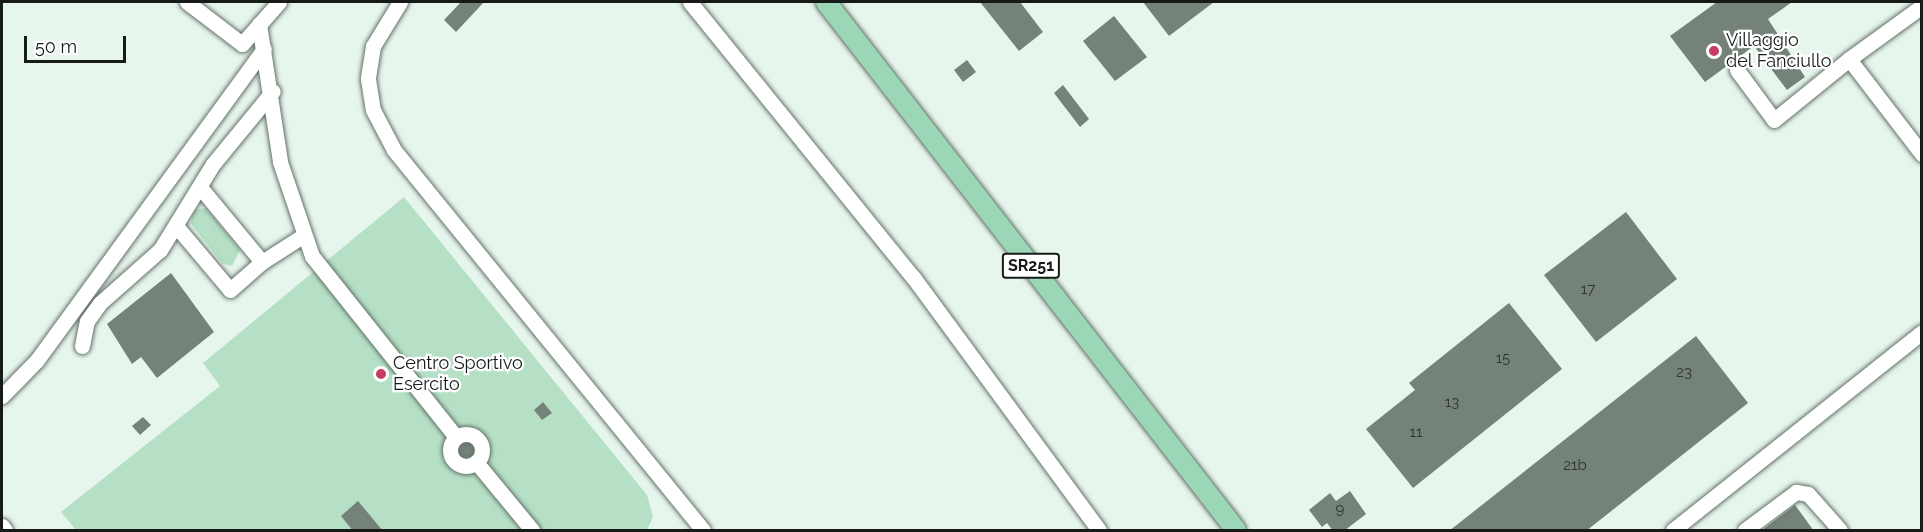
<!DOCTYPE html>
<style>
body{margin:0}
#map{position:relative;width:1923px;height:532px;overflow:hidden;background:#e7f6ec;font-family:Raleway,sans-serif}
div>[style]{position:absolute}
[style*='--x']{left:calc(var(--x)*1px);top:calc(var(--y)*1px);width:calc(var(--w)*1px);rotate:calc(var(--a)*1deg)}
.green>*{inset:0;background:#b5e0c6}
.building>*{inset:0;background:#748279}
.round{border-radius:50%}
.roads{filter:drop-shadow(0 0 2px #647269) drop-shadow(0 0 2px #647269)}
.minor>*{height:15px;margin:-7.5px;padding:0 7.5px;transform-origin:7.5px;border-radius:7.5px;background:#fff}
.minor>.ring{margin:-7.5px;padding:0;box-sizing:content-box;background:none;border:15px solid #fff;border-radius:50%}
.major>*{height:20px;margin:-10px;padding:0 10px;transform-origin:10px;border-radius:10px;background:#9bd6b6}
.dots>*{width:16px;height:16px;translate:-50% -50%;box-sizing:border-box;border:3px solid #fff;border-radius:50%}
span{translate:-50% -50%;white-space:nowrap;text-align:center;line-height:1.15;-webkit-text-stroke:4.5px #fff;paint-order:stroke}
.number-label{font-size:15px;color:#2e3530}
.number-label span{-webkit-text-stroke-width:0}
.shield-label span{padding:2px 4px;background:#fff;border:2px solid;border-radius:4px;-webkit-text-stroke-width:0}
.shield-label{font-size:16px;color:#161b18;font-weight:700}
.poi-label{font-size:18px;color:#161b18}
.left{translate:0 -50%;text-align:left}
.frame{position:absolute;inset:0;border:3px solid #161b18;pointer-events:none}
.scale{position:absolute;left:24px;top:36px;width:102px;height:27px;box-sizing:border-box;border:3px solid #161b18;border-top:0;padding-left:8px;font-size:18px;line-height:21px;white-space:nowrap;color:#161b18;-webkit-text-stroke:4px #fff;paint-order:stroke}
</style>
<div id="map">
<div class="green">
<i style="clip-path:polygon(404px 197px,647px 495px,653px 517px,647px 530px,76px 530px,61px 512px,220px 386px,203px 363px)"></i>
<i style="clip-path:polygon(206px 208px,240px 250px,232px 266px,223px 264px,191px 224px,193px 210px)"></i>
</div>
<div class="building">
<i style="clip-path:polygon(461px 2px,484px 2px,456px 32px,444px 20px)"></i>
<i style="clip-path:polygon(980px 2px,1020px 2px,1043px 32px,1019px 51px)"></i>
<i style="clip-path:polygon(1143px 2px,1214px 2px,1169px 36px)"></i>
<i style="clip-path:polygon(1717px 2px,1792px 2px,1768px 19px,1805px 77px,1787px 90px,1754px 46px,1705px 82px,1670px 36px)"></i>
<i style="clip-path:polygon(1114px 16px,1147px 57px,1115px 81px,1083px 41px)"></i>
<i style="clip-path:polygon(967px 60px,976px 72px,963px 82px,954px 70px)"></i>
<i style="clip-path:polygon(1063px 85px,1089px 119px,1080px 127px,1054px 93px)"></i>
<i style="clip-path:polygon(1626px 212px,1677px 279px,1596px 342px,1544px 275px)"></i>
<i style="clip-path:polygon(171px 273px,214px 332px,157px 378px,141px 357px,132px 364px,107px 324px)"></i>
<i style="clip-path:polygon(1509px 303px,1562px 369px,1413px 488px,1366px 429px,1415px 390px,1409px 383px)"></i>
<i style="clip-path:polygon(1696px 336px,1748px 403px,1586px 531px,1449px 531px)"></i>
<i style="clip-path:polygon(543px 402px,552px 413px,542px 420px,534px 410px)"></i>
<i style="clip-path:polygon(143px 417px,151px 425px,140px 435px,132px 426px)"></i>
<i class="round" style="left:457px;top:440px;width:18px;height:18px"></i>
<i style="clip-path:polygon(1350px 491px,1366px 514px,1344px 531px,1333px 531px,1327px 523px,1322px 527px,1309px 510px,1330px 493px,1336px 501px)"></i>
<i style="clip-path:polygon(358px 501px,383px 531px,353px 531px,341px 516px)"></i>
<i style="clip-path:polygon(1795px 505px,1814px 531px,1761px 531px)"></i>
</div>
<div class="roads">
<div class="minor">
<i style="--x:187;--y:2;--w:69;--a:37.4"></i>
<i style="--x:242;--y:44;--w:56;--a:-48.6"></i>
<i style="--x:400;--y:2;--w:52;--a:121.5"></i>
<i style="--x:373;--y:46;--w:33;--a:99"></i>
<i style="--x:368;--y:79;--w:31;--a:81"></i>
<i style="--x:373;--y:110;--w:45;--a:62.3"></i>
<i style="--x:394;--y:150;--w:490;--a:50.9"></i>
<i style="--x:690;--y:2;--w:354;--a:51"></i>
<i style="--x:913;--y:277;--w:314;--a:53.7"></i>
<i style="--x:1922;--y:6;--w:90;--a:144"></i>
<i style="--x:1849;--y:59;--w:120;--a:52.5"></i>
<i style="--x:259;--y:24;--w:140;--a:81.3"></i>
<i style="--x:280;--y:162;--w:99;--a:71.2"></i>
<i style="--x:312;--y:256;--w:231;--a:51.5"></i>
<i style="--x:1737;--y:70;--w:62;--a:53.5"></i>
<i style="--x:1774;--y:120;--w:97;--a:-39.1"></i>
<i style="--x:177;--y:227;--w:82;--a:49.9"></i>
<i style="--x:230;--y:290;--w:43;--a:-41.2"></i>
<i style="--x:262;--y:262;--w:97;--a:-129.6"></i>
<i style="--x:262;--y:262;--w:50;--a:-32.7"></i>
<i style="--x:82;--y:346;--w:25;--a:-79"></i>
<i style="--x:87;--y:321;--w:22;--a:-54"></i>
<i style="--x:100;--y:303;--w:80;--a:-41.5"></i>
<i style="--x:160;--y:250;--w:101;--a:-58.4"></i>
<i style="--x:213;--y:164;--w:94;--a:-50.6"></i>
<i style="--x:2;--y:396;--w:50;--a:-45.8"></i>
<i style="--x:37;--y:360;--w:385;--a:-53.9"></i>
<i class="ring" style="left:450px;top:434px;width:17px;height:17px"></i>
<i style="--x:476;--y:462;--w:88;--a:50.5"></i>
<i style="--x:2;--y:526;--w:5;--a:53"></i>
<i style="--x:1673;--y:530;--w:318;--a:-38.5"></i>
<i style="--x:1745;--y:530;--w:64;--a:-36.7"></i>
<i style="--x:1796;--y:492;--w:12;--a:9"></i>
<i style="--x:1808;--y:494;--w:48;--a:48.4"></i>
</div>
<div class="major">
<i style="--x:826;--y:2;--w:668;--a:52.17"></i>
</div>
</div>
<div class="dots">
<i style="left:1714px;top:51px;background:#ca3b63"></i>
<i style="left:381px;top:374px;background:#ca3b63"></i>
</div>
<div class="number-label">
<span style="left:1588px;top:290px">17</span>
<span style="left:1503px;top:359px">15</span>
<span style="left:1684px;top:373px">23</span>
<span style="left:1452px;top:403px">13</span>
<span style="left:1416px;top:433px">11</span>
<span style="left:1575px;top:466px">21b</span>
<span style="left:1340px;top:510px">9</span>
</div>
<div class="shield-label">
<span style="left:1031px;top:266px">SR251</span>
</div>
<div class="poi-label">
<span class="left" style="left:1726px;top:51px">Villaggio<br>del Fanciullo</span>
<span class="left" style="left:393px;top:374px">Centro Sportivo<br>Esercito</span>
</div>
<div class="frame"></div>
<div class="scale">50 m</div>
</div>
